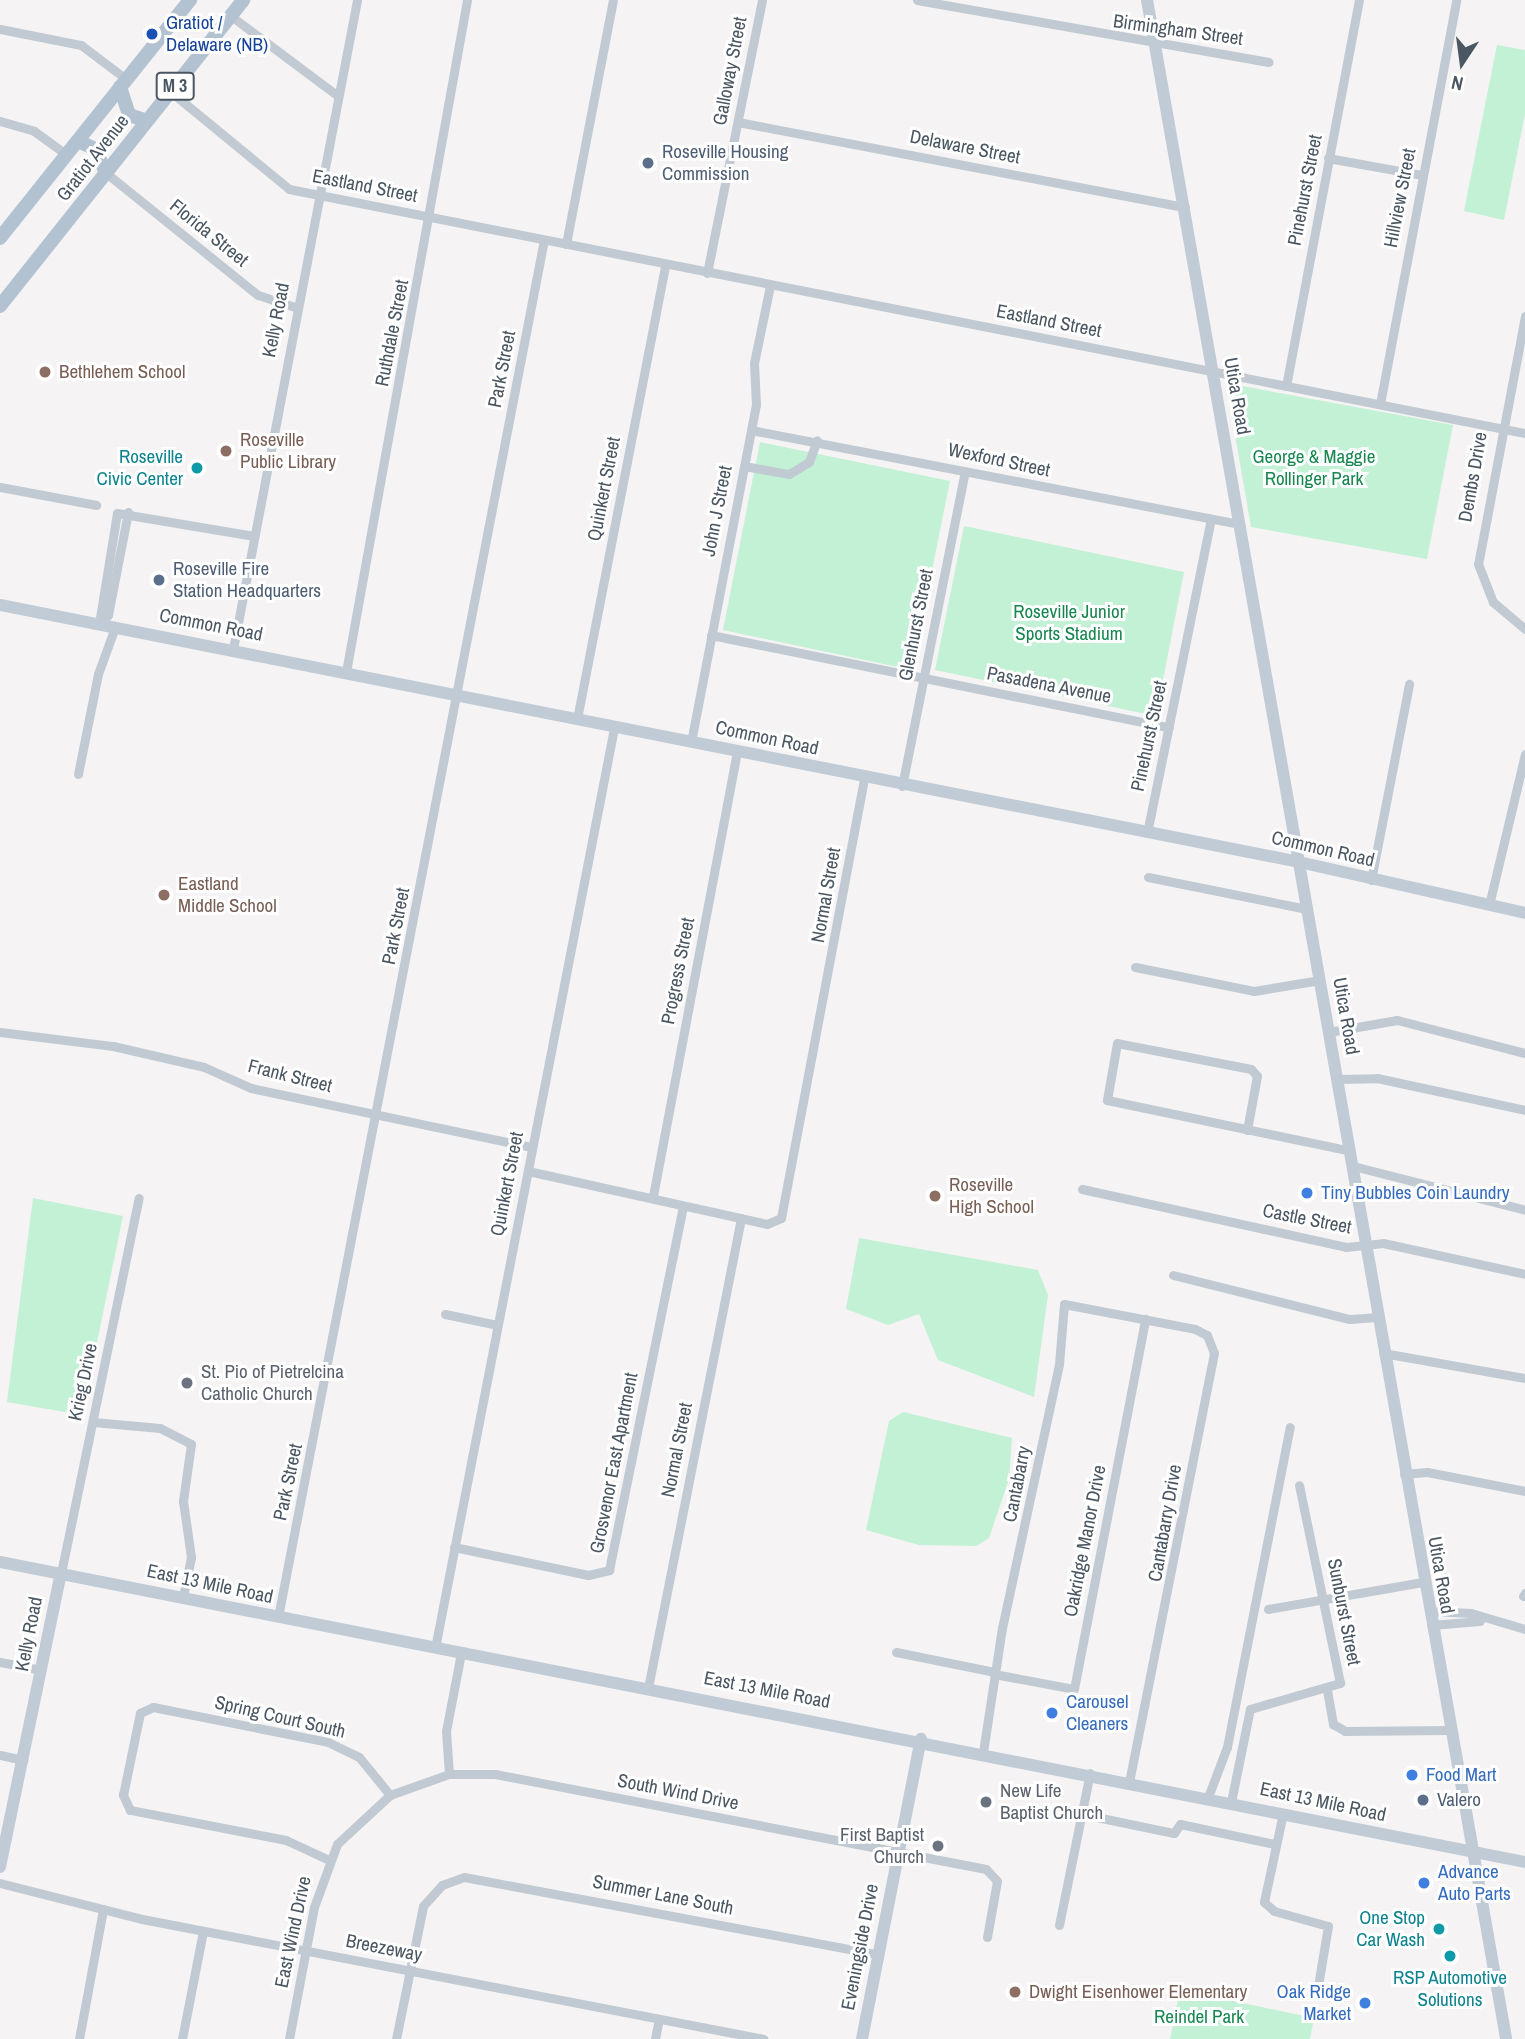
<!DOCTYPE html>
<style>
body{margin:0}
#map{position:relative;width:1525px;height:2039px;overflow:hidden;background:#f5f3f3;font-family:"Archivo Narrow",sans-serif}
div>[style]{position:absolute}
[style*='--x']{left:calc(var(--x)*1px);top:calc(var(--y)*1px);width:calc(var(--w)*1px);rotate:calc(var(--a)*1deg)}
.green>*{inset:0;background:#c3f1d5}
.street>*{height:9px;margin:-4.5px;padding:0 4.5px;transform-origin:4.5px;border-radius:4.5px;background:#c1cad2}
.secondary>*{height:12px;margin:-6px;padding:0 6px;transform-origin:6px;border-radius:6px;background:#c1cbd6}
.primary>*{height:14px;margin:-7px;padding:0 7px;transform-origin:7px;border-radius:7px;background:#b3c2d1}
.dots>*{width:19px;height:19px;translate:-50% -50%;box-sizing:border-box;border:4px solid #fff;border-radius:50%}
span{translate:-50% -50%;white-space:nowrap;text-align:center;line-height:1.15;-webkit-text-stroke:6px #fff;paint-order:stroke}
.shield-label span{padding:2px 5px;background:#fff;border:2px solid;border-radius:5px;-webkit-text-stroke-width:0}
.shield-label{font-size:18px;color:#4a5661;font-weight:700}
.transit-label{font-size:19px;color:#164399}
.left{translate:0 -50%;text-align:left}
.street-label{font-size:19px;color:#4a5661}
.service-label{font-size:19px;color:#4e5e75}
.education-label{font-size:19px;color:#785e54}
.culture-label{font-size:19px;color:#0d838f}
.right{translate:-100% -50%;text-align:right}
.park-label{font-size:19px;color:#17864f}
.shop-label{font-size:19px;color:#366cbe}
.worship-label{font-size:19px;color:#5b616d}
.north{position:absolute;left:1427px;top:28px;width:70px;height:70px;-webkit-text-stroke:5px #fff;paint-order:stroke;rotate:193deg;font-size:19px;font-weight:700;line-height:28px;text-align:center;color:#4a5661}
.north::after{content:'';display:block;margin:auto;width:24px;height:32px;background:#4a5661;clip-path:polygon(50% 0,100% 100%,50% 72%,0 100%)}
</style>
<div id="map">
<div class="green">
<i style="clip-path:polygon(1497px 45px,1525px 50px,1525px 114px,1504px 220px,1464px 211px)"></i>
<i style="clip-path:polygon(1226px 383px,1453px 425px,1427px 559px,1251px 527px)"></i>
<i style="clip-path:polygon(760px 442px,950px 481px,912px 670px,723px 630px)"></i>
<i style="clip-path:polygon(964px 526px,1184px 572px,1156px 716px,935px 670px)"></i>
<i style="clip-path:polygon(33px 1198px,123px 1216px,82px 1415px,7px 1402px)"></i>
<i style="clip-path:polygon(859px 1238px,1038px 1270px,1048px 1295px,1034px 1397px,938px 1360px,919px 1314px,888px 1325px,846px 1309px)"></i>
<i style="clip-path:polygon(903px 1412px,1012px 1438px,1009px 1479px,989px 1538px,976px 1546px,919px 1545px,866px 1530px,889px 1421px)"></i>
<i style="clip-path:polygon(1180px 1990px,1314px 2018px,1310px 2039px,1170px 2039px)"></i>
</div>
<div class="street">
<i style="--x:917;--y:0;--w:357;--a:10"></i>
<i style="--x:231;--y:16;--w:134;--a:36.8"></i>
<i style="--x:0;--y:29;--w:83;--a:11.2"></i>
<i style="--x:81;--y:45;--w:56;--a:37.1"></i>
<i style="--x:171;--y:92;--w:153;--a:39.4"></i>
<i style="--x:289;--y:189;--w:1260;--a:11.17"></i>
<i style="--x:0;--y:121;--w:35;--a:16"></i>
<i style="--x:34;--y:131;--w:41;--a:36"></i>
<i style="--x:738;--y:122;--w:455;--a:10.8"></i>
<i style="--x:1328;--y:158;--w:96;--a:10.3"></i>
<i style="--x:106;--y:173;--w:195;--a:38.8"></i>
<i style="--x:258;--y:295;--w:42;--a:18"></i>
<i style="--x:566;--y:244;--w:248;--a:-79.1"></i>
<i style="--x:707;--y:273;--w:278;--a:-78.6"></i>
<i style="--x:1525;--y:316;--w:252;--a:100.7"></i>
<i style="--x:1478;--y:564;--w:41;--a:68.5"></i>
<i style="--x:1493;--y:602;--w:42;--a:40.2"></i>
<i style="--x:1286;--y:386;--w:393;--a:-79.3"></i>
<i style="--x:1380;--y:404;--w:411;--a:-79.3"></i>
<i style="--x:751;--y:430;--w:498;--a:10.9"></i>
<i style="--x:744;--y:466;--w:46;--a:10.1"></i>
<i style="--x:789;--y:474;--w:23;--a:-31"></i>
<i style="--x:809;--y:462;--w:23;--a:-70"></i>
<i style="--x:0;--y:487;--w:98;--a:10.6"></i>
<i style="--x:99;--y:624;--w:112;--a:-80.8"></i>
<i style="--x:117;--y:513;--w:139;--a:9.5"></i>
<i style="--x:99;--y:624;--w:13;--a:-45"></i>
<i style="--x:108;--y:615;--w:105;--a:-79"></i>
<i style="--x:711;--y:635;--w:467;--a:11.4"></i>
<i style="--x:233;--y:649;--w:661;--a:-79.18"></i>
<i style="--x:346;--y:672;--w:683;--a:-79.79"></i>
<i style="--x:577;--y:719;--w:462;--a:-79"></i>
<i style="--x:691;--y:742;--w:343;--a:-79.1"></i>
<i style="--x:756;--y:405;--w:42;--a:-92.7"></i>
<i style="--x:754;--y:363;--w:79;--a:-78.3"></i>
<i style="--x:78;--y:774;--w:102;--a:-78.7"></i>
<i style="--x:98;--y:674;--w:50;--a:-70.1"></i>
<i style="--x:902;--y:786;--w:321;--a:-78.7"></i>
<i style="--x:1147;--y:833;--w:317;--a:-78.5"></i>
<i style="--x:1148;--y:877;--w:162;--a:11.4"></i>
<i style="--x:1371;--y:880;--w:200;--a:-79"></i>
<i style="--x:1489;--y:905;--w:155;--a:-76.6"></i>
<i style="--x:1135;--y:967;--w:121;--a:11.4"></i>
<i style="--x:1254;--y:991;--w:67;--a:-9.5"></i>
<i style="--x:0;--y:1032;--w:114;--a:7.1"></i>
<i style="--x:113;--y:1046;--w:93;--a:13"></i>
<i style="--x:204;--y:1067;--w:51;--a:24.1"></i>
<i style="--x:251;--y:1088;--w:287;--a:11.9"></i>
<i style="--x:1329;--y:1032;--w:69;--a:-10"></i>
<i style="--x:1397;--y:1020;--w:132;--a:14.5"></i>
<i style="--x:1338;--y:1079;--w:39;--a:-1"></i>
<i style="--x:1377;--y:1078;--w:151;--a:12.2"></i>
<i style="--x:1247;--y:1130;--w:55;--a:-79.5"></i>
<i style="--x:1257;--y:1076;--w:9;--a:-131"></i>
<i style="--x:1251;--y:1069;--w:136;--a:-169"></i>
<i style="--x:1117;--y:1043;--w:58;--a:100"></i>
<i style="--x:1107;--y:1100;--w:249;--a:11.8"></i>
<i style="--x:1353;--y:1166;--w:178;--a:14.3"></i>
<i style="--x:528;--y:1171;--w:245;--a:12.5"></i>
<i style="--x:767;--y:1224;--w:15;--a:-23"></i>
<i style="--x:781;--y:1218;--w:448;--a:-79.3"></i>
<i style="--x:1082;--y:1189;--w:270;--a:12.4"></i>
<i style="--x:1346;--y:1247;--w:37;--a:-6"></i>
<i style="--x:1383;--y:1243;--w:145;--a:12.3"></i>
<i style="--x:653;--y:1196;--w:452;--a:-79.3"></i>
<i style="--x:1173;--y:1275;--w:182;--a:14"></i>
<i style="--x:1350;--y:1319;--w:27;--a:-4"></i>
<i style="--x:445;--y:1314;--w:53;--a:11.9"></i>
<i style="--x:1383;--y:1353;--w:144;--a:10"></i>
<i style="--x:93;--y:1422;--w:67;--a:5.1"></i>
<i style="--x:160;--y:1428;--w:35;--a:27"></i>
<i style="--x:191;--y:1444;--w:58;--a:98"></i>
<i style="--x:183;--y:1501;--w:57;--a:81.9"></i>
<i style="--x:191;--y:1557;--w:41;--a:101.3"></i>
<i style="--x:1404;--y:1474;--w:23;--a:-5"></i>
<i style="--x:1427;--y:1472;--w:100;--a:11"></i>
<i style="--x:454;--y:1547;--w:137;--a:11.8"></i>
<i style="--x:588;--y:1575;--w:22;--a:-13"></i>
<i style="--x:609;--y:1570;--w:371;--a:-78.5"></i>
<i style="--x:61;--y:1573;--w:383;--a:-78.3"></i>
<i style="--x:1523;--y:1596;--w:4;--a:-56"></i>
<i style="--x:1268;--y:1609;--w:157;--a:-9.9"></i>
<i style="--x:1429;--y:1611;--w:42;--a:2.7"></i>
<i style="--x:1471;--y:1613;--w:56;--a:16.5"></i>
<i style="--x:278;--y:1617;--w:1402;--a:-79.07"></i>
<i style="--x:1431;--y:1625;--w:49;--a:-4.7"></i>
<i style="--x:435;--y:1648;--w:937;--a:-78.99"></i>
<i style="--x:896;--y:1652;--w:100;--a:11.5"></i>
<i style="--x:0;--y:1662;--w:42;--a:11"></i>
<i style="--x:994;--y:1674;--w:81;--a:10.6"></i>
<i style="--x:1074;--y:1689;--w:377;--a:-79.1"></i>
<i style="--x:648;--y:1688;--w:479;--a:-78.8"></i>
<i style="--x:1327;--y:1690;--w:35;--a:80"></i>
<i style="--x:1333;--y:1724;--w:14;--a:30"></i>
<i style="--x:1345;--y:1731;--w:104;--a:-0.6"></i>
<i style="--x:983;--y:1752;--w:125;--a:-81.3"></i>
<i style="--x:1002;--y:1628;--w:270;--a:-77.8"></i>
<i style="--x:1059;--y:1364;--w:60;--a:-85.2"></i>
<i style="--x:1064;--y:1304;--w:133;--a:10.8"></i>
<i style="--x:1195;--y:1329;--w:13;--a:27"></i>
<i style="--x:1207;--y:1335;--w:19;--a:69"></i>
<i style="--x:1214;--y:1353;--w:436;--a:101.2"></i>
<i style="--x:0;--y:1755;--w:24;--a:12"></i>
<i style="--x:449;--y:1774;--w:43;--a:-94"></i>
<i style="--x:446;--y:1731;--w:79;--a:-79.1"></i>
<i style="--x:1208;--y:1797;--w:53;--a:-69.2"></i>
<i style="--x:1227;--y:1747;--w:326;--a:-78.9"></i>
<i style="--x:1231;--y:1802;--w:95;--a:-78.5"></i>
<i style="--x:1250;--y:1709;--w:94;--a:-16.1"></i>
<i style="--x:1340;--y:1683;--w:202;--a:-101.7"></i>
<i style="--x:1283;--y:1813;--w:91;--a:102.1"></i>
<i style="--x:1264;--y:1902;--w:13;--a:42"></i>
<i style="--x:1274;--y:1911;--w:56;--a:15.5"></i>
<i style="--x:1328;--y:1926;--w:55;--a:99.5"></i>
<i style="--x:1082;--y:1814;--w:94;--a:11.7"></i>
<i style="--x:1174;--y:1833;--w:11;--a:-56"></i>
<i style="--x:1180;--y:1824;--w:97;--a:11.9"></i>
<i style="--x:329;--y:1860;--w:47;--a:-155.1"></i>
<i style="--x:286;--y:1840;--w:159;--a:-169.1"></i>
<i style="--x:130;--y:1810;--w:17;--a:-115"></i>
<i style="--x:123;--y:1795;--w:84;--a:-78.3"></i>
<i style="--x:140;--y:1713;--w:14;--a:-25"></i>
<i style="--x:153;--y:1707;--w:178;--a:11.3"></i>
<i style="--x:328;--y:1742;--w:34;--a:26"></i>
<i style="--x:359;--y:1757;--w:49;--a:50.8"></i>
<i style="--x:0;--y:1883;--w:146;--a:14.2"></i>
<i style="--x:142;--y:1919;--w:633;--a:10.92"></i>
<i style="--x:1059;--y:1925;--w:155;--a:-78.5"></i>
<i style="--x:79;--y:2039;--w:132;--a:-79.5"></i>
<i style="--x:182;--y:2039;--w:110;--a:-79"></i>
<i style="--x:289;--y:2039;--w:134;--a:-79.3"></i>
<i style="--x:314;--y:1907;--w:67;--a:-69.9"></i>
<i style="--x:337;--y:1844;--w:72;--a:-42.8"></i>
<i style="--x:390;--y:1795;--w:63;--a:-19.6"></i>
<i style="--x:449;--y:1774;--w:46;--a:0"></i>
<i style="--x:495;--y:1774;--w:500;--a:10.95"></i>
<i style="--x:986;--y:1869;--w:16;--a:47"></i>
<i style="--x:997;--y:1881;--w:57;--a:100.1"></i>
<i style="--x:396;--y:2039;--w:136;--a:-78.5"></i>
<i style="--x:423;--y:1906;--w:28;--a:-48"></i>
<i style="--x:442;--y:1885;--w:23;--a:-20"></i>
<i style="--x:464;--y:1877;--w:422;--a:10.6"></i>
<i style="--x:655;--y:2039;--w:20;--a:-79"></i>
</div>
<div class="secondary">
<i style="--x:1147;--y:0;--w:2070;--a:80.01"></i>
<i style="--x:0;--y:605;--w:1324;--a:11.19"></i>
<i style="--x:1299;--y:862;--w:232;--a:12.7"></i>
<i style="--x:0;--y:1562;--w:1554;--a:11.13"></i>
<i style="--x:0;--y:1867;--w:300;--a:-78.3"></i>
<i style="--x:862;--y:2039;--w:306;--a:-78.9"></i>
</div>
<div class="primary">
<i style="--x:120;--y:87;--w:29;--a:72"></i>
<i style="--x:129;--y:115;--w:19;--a:18"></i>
<i style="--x:78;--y:141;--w:19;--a:25"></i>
<i style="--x:95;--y:149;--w:26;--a:65"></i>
<i style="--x:0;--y:238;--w:305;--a:-51.4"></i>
<i style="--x:0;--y:306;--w:391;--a:-51.5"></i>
</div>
<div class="dots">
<i style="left:152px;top:34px;background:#1a4fb4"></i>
<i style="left:648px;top:163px;background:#5c6f8a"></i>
<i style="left:45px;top:372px;background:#8d6e63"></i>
<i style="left:226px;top:451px;background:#8d6e63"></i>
<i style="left:197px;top:468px;background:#0f9aa8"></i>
<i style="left:159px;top:580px;background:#5c6f8a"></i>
<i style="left:164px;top:895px;background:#8d6e63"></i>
<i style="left:1307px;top:1193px;background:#3f7fe0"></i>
<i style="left:935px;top:1196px;background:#8d6e63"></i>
<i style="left:187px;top:1383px;background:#6b7280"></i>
<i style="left:1052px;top:1713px;background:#3f7fe0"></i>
<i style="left:1412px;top:1775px;background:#3f7fe0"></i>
<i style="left:1423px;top:1800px;background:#5c6f8a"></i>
<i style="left:986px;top:1802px;background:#6b7280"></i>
<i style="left:938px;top:1846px;background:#6b7280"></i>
<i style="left:1424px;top:1883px;background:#3f7fe0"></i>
<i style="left:1439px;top:1929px;background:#0f9aa8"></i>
<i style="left:1450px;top:1956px;background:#0f9aa8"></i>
<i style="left:1015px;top:1992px;background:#8d6e63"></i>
<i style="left:1365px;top:2003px;background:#3f7fe0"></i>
</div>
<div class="shield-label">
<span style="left:175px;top:86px">M 3</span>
</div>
<div class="transit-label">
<span class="left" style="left:166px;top:34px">Gratiot /<br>Delaware (NB)</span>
</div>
<div class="street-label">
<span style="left:1178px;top:30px;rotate:8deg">Birmingham Street</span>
<span style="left:730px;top:71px;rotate:-79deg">Galloway Street</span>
<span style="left:965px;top:147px;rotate:11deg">Delaware Street</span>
<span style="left:93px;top:158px;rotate:-52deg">Gratiot Avenue</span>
<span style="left:365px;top:186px;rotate:11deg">Eastland Street</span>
<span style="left:1305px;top:190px;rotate:-79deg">Pinehurst Street</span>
<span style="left:1400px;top:198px;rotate:-79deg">Hillview Street</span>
<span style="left:209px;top:233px;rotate:39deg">Florida Street</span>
<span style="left:276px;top:320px;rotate:-79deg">Kelly Road</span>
<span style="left:1049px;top:321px;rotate:11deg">Eastland Street</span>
<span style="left:392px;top:333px;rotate:-79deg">Ruthdale Street</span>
<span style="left:502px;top:369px;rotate:-79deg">Park Street</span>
<span style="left:1237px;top:396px;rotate:80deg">Utica Road</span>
<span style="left:999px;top:460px;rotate:12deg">Wexford Street</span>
<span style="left:1473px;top:477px;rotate:-80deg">Dembs Drive</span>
<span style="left:604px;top:489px;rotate:-79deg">Quinkert Street</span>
<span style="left:717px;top:511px;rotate:-79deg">John J Street</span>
<span style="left:211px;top:625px;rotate:11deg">Common Road</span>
<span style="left:916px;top:625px;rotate:-79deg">Glenhurst Street</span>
<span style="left:1049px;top:685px;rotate:11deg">Pasadena Avenue</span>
<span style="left:1149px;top:736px;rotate:-78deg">Pinehurst Street</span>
<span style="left:767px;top:738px;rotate:12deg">Common Road</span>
<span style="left:1323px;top:849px;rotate:13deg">Common Road</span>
<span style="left:826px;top:895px;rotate:-80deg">Normal Street</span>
<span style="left:396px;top:926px;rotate:-79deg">Park Street</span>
<span style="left:678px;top:971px;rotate:-79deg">Progress Street</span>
<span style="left:1346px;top:1016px;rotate:80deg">Utica Road</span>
<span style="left:290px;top:1076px;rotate:14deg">Frank Street</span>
<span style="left:507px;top:1184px;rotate:-79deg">Quinkert Street</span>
<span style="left:1307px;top:1219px;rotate:11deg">Castle Street</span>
<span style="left:83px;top:1382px;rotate:-78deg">Krieg Drive</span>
<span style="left:677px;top:1450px;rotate:-79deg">Normal Street</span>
<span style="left:614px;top:1463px;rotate:-79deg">Grosvenor East Apartment</span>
<span style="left:288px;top:1482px;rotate:-78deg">Park Street</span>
<span style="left:1017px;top:1484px;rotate:-79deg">Cantabarry</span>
<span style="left:1165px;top:1523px;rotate:-80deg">Cantabarry Drive</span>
<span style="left:1085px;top:1541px;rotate:-79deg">Oakridge Manor Drive</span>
<span style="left:1441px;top:1575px;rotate:80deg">Utica Road</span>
<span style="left:210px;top:1584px;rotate:12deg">East 13 Mile Road</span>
<span style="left:1344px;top:1612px;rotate:79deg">Sunburst Street</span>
<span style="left:29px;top:1634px;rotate:-79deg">Kelly Road</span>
<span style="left:767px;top:1690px;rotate:11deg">East 13 Mile Road</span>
<span style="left:280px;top:1717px;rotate:13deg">Spring Court South</span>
<span style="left:678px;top:1792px;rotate:11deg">South Wind Drive</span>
<span style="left:1323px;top:1802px;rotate:12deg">East 13 Mile Road</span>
<span style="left:663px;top:1895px;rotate:11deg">Summer Lane South</span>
<span style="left:293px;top:1932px;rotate:-78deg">East Wind Drive</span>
<span style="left:860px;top:1947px;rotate:-79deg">Eveningside Drive</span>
<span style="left:384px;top:1948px;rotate:11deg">Breezeway</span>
</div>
<div class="service-label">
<span class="left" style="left:662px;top:163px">Roseville Housing<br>Commission</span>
<span class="left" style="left:173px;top:580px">Roseville Fire<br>Station Headquarters</span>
<span class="left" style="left:1437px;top:1800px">Valero</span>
</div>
<div class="education-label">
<span class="left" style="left:59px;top:372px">Bethlehem School</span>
<span class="left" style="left:240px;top:451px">Roseville<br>Public Library</span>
<span class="left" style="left:178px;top:895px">Eastland<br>Middle School</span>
<span class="left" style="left:949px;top:1196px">Roseville<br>High School</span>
<span class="left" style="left:1029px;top:1992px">Dwight Eisenhower Elementary</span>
</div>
<div class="culture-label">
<span class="right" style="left:183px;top:468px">Roseville<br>Civic Center</span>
<span class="right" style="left:1425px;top:1929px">One Stop<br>Car Wash</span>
<span style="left:1450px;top:1989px">RSP Automotive<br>Solutions</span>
</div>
<div class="park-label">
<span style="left:1314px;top:468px">George &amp; Maggie<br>Rollinger Park</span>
<span style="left:1069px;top:623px">Roseville Junior<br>Sports Stadium</span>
<span style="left:1199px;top:2017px">Reindel Park</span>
</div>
<div class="shop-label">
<span class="left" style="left:1321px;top:1193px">Tiny Bubbles Coin Laundry</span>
<span class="left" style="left:1066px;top:1713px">Carousel<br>Cleaners</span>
<span class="left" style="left:1426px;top:1775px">Food Mart</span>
<span class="left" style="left:1438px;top:1883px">Advance<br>Auto Parts</span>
<span class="right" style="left:1351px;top:2003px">Oak Ridge<br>Market</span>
</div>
<div class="worship-label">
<span class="left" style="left:201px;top:1383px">St. Pio of Pietrelcina<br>Catholic Church</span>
<span class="left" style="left:1000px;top:1802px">New Life<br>Baptist Church</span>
<span class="right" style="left:924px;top:1846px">First Baptist<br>Church</span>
</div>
<div class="north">N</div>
</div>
